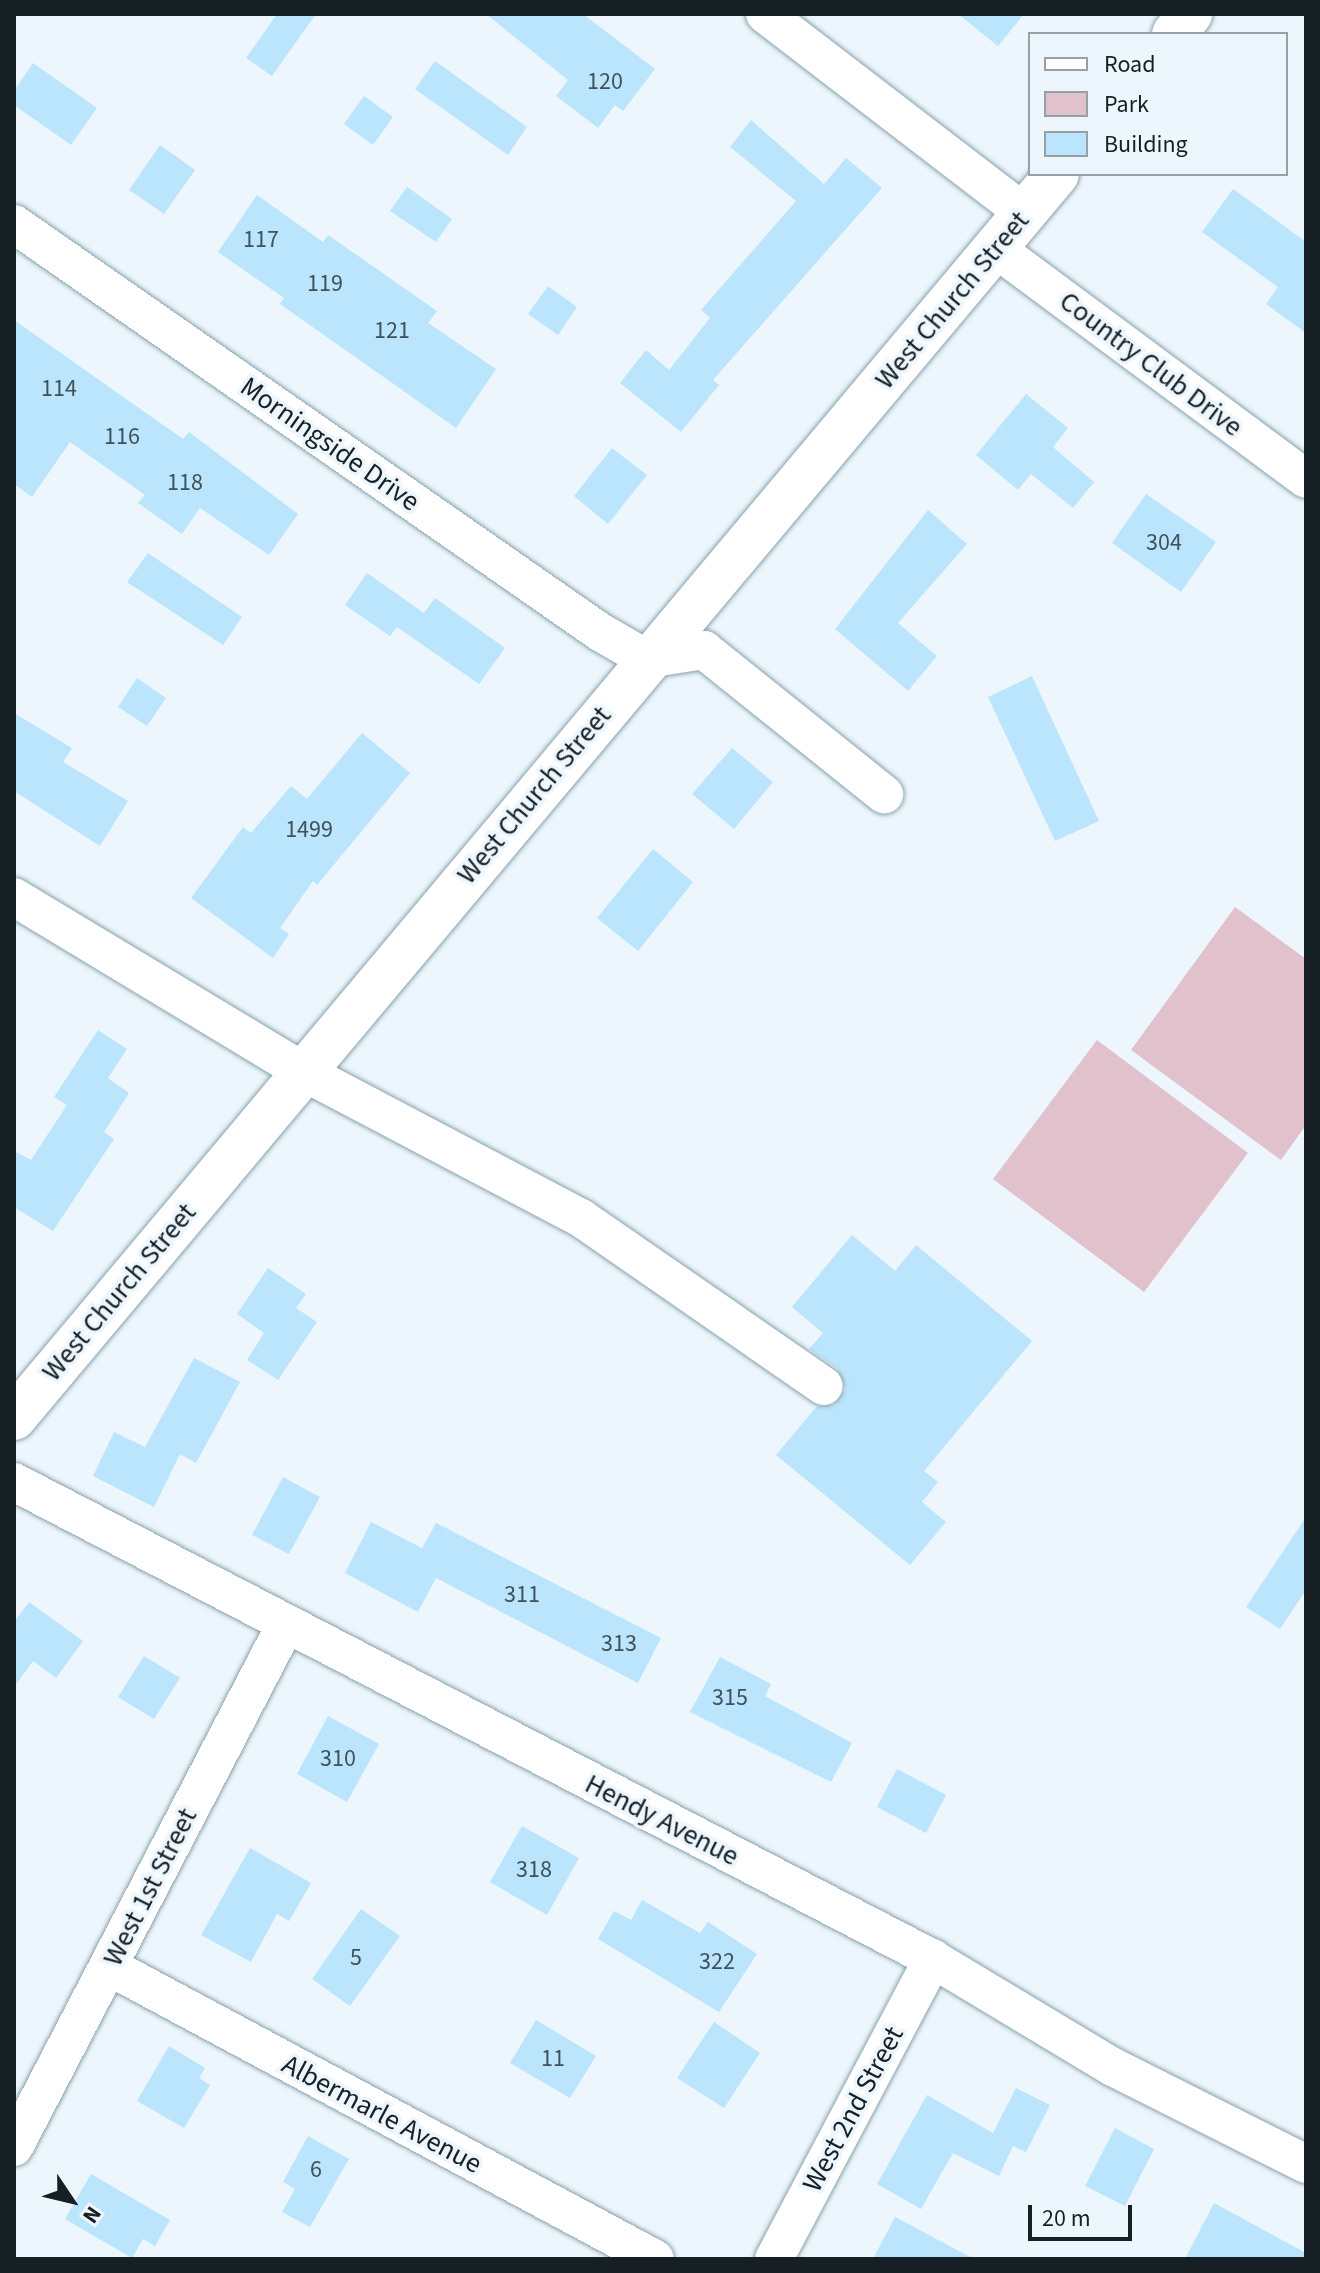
<!DOCTYPE html>
<style>
body{margin:0}
#map{position:relative;width:1320px;height:2273px;overflow:hidden;background:#ecf6fc;font-family:"Source Sans 3",sans-serif}
div>[style]{position:absolute}
.green>*{inset:0;background:#e0c1cc}
.building>*{inset:0;background:#bbe5fc}
.roads{filter:drop-shadow(0 0 2px #89a1ae) drop-shadow(0 0 2px #89a1ae)}
.minor>*{height:38px;margin:-19px;padding:0 19px;transform-origin:19px;border-radius:19px;background:#fff}
.major>*{height:44px;margin:-22px;padding:0 22px;transform-origin:22px;border-radius:22px;background:#fff}
span{translate:-50% -50%;white-space:nowrap;text-align:center;line-height:1.15;-webkit-text-stroke:7px #ecf6fc;paint-order:stroke}
.number-label{font-size:24px;color:#3f515a}
.number-label span{-webkit-text-stroke-width:0}
.street-label{font-size:28px;color:#162024}
.frame{position:absolute;inset:0;border:16px solid #162024;pointer-events:none}
.legend{position:absolute;left:1028px;top:32px;width:260px;height:144px;box-sizing:border-box;background:#ecf6fc;border:2px solid #96a0a6;margin:0;padding:10px 14px;list-style:none;font-size:24px;color:#162024}
.legend li{display:flex;align-items:center;gap:16px;height:40px}
.legend b{width:40px;border:2px solid #96a0a6}
.north{position:absolute;left:32px;top:2161px;width:80px;height:80px;-webkit-text-stroke:6px #ecf6fc;paint-order:stroke;rotate:125deg;font-size:22px;font-weight:700;line-height:32px;text-align:center;color:#162024}
.north::after{content:'';display:block;margin:auto;width:28px;height:36px;background:#162024;clip-path:polygon(50% 0,100% 100%,50% 72%,0 100%)}
.scale{position:absolute;left:1028px;top:2205px;width:104px;height:36px;box-sizing:border-box;border:4px solid #162024;border-top:0;padding-left:10px;font-size:24px;line-height:28px;white-space:nowrap;color:#162024;-webkit-text-stroke:6px #ecf6fc;paint-order:stroke}
</style>
<div id="map">
<div class="green">
<div style="clip-path:polygon(1235px 907px,1306px 959px,1306px 1125px,1281px 1160px,1131px 1050px)"></div>
<div style="clip-path:polygon(1097px 1040px,1248px 1153px,1144px 1292px,993px 1179px)"></div>
</div>
<div class="building">
<div style="clip-path:polygon(277px 14px,316px 14px,272px 76px,246px 58px)"></div>
<div style="clip-path:polygon(486px 14px,583px 14px,655px 69px,623px 111px,615px 105px,598px 128px,556px 96px,568px 80px)"></div>
<div style="clip-path:polygon(958px 14px,1024px 14px,998px 46px)"></div>
<div style="clip-path:polygon(435px 61px,527px 127px,508px 155px,415px 89px)"></div>
<div style="clip-path:polygon(33px 63px,97px 108px,71px 145px,14px 105px,14px 91px)"></div>
<div style="clip-path:polygon(364px 96px,393px 117px,373px 145px,344px 124px)"></div>
<div style="clip-path:polygon(751px 120px,824px 184px,846px 158px,882px 188px,713px 380px,719px 385px,681px 432px,620px 383px,646px 350px,669px 370px,710px 318px,701px 310px,796px 201px,730px 147px)"></div>
<div style="clip-path:polygon(160px 145px,195px 170px,164px 214px,129px 190px)"></div>
<div style="clip-path:polygon(407px 187px,452px 219px,436px 242px,390px 211px)"></div>
<div style="clip-path:polygon(1233px 189px,1306px 242px,1306px 333px,1266px 304px,1278px 287px,1202px 232px)"></div>
<div style="clip-path:polygon(257px 195px,323px 242px,328px 235px,437px 311px,428px 323px,496px 369px,456px 428px,280px 304px,284px 298px,218px 252px)"></div>
<div style="clip-path:polygon(548px 286px,577px 307px,558px 335px,528px 314px)"></div>
<div style="clip-path:polygon(14px 320px,183px 439px,189px 432px,298px 514px,269px 555px,200px 508px,182px 534px,138px 503px,145px 495px,70px 442px,32px 497px,14px 484px)"></div>
<div style="clip-path:polygon(1026px 394px,1068px 428px,1053px 447px,1094px 482px,1073px 508px,1031px 474px,1018px 490px,976px 455px)"></div>
<div style="clip-path:polygon(612px 448px,647px 475px,608px 524px,574px 496px)"></div>
<div style="clip-path:polygon(1146px 494px,1216px 542px,1181px 592px,1112px 543px)"></div>
<div style="clip-path:polygon(928px 510px,967px 544px,898px 623px,937px 656px,908px 691px,835px 629px)"></div>
<div style="clip-path:polygon(148px 553px,242px 617px,223px 645px,127px 582px)"></div>
<div style="clip-path:polygon(367px 573px,424px 613px,435px 598px,505px 648px,479px 684px,397px 627px,390px 636px,345px 605px)"></div>
<div style="clip-path:polygon(1032px 676px,1099px 821px,1055px 841px,988px 697px)"></div>
<div style="clip-path:polygon(137px 678px,166px 698px,147px 726px,118px 707px)"></div>
<div style="clip-path:polygon(14px 713px,72px 748px,63px 762px,128px 801px,100px 846px,14px 791px)"></div>
<div style="clip-path:polygon(362px 733px,410px 773px,317px 885px,313px 881px,280px 928px,289px 934px,273px 958px,191px 898px,243px 827px,251px 833px,291px 786px,307px 799px)"></div>
<div style="clip-path:polygon(732px 748px,773px 782px,734px 829px,692px 794px)"></div>
<div style="clip-path:polygon(653px 849px,693px 882px,638px 951px,597px 918px)"></div>
<div style="clip-path:polygon(98px 1030px,127px 1049px,108px 1078px,129px 1093px,104px 1132px,114px 1139px,53px 1231px,14px 1207px,14px 1151px,31px 1160px,67px 1105px,54px 1097px)"></div>
<div style="clip-path:polygon(852px 1235px,895px 1271px,916px 1245px,1032px 1341px,924px 1471px,938px 1482px,922px 1502px,946px 1522px,910px 1565px,776px 1455px,817px 1406px,834px 1405px,846px 1389px,837px 1368px,809px 1349px,823px 1333px,792px 1307px)"></div>
<div style="clip-path:polygon(268px 1268px,306px 1294px,296px 1308px,317px 1322px,278px 1380px,247px 1360px,264px 1333px,237px 1314px)"></div>
<div style="clip-path:polygon(194px 1358px,240px 1382px,196px 1463px,180px 1454px,154px 1507px,93px 1476px,114px 1432px,145px 1447px)"></div>
<div style="clip-path:polygon(283px 1477px,320px 1497px,289px 1554px,252px 1535px)"></div>
<div style="clip-path:polygon(1306px 1517px,1306px 1590px,1280px 1629px,1246px 1607px)"></div>
<div style="clip-path:polygon(371px 1522px,422px 1548px,436px 1523px,661px 1638px,638px 1683px,436px 1578px,418px 1612px,345px 1573px)"></div>
<div style="clip-path:polygon(29px 1602px,83px 1641px,56px 1678px,33px 1661px,14px 1687px,14px 1622px)"></div>
<div style="clip-path:polygon(144px 1656px,180px 1678px,154px 1719px,118px 1697px)"></div>
<div style="clip-path:polygon(720px 1657px,771px 1684px,765px 1696px,852px 1743px,831px 1782px,690px 1712px)"></div>
<div style="clip-path:polygon(328px 1716px,379px 1744px,347px 1802px,297px 1774px)"></div>
<div style="clip-path:polygon(897px 1769px,946px 1795px,926px 1833px,877px 1807px)"></div>
<div style="clip-path:polygon(522px 1826px,579px 1858px,547px 1915px,490px 1882px)"></div>
<div style="clip-path:polygon(250px 1848px,311px 1883px,289px 1921px,277px 1914px,251px 1962px,201px 1935px)"></div>
<div style="clip-path:polygon(642px 1900px,700px 1933px,708px 1922px,757px 1954px,719px 2012px,598px 1939px,614px 1911px,631px 1920px)"></div>
<div style="clip-path:polygon(361px 1909px,400px 1936px,350px 2006px,312px 1979px)"></div>
<div style="clip-path:polygon(536px 2020px,596px 2056px,570px 2098px,510px 2063px)"></div>
<div style="clip-path:polygon(714px 2022px,760px 2053px,724px 2108px,677px 2078px)"></div>
<div style="clip-path:polygon(169px 2046px,205px 2068px,199px 2078px,210px 2085px,184px 2128px,137px 2101px)"></div>
<div style="clip-path:polygon(1016px 2088px,1050px 2105px,1026px 2152px,1013px 2146px,999px 2176px,953px 2153px,921px 2209px,877px 2184px,927px 2095px,993px 2133px)"></div>
<div style="clip-path:polygon(1115px 2128px,1154px 2149px,1125px 2206px,1085px 2186px)"></div>
<div style="clip-path:polygon(308px 2136px,349px 2159px,310px 2227px,282px 2212px,295px 2189px,283px 2182px)"></div>
<div style="clip-path:polygon(91px 2174px,170px 2220px,155px 2246px,143px 2239px,132px 2258px,65px 2219px)"></div>
<div style="clip-path:polygon(1214px 2203px,1306px 2253px,1306px 2259px,1185px 2259px)"></div>
<div style="clip-path:polygon(895px 2217px,974px 2259px,873px 2259px)"></div>
</div>
<div class="roads">
<div class="minor">
<div style="left:765px;top:14px;width:327px;rotate:37.5deg"></div>
<div style="left:14px;top:224px;width:714px;rotate:34.85deg"></div>
<div style="left:600px;top:632px;width:54px;rotate:29.9deg"></div>
<div style="left:647px;top:659px;width:58px;rotate:-9deg"></div>
<div style="left:704px;top:650px;width:231px;rotate:38.7deg"></div>
<div style="left:995px;top:248px;width:387px;rotate:36.6deg"></div>
<div style="left:14px;top:897px;width:336px;rotate:31.1deg"></div>
<div style="left:302px;top:1071px;width:315px;rotate:27.8deg"></div>
<div style="left:581px;top:1218px;width:295px;rotate:34.7deg"></div>
<div style="left:14px;top:1482px;width:1035px;rotate:27.43deg"></div>
<div style="left:933px;top:1959px;width:210px;rotate:31deg"></div>
<div style="left:1113px;top:2067px;width:216px;rotate:26.7deg"></div>
<div style="left:110px;top:1967px;width:618px;rotate:28.18deg"></div>
<div style="left:14px;top:2147px;width:587px;rotate:-62.52deg"></div>
<div style="left:774px;top:2259px;width:340px;rotate:-62.1deg"></div>
</div>
<div class="major">
<div style="left:1174px;top:34px;width:26px;rotate:-51deg"></div>
<div style="left:14px;top:1418px;width:1623px;rotate:-50.02deg"></div>
</div>
</div>
<div class="number-label">
<span style="left:605px;top:82px">120</span>
<span style="left:261px;top:240px">117</span>
<span style="left:325px;top:284px">119</span>
<span style="left:392px;top:331px">121</span>
<span style="left:59px;top:389px">114</span>
<span style="left:122px;top:437px">116</span>
<span style="left:185px;top:483px">118</span>
<span style="left:1164px;top:543px">304</span>
<span style="left:309px;top:830px">1499</span>
<span style="left:522px;top:1595px">311</span>
<span style="left:619px;top:1644px">313</span>
<span style="left:730px;top:1698px">315</span>
<span style="left:338px;top:1759px">310</span>
<span style="left:534px;top:1870px">318</span>
<span style="left:356px;top:1958px">5</span>
<span style="left:717px;top:1962px">322</span>
<span style="left:553px;top:2059px">11</span>
<span style="left:316px;top:2170px">6</span>
</div>
<div class="street-label">
<span style="left:952px;top:300px;rotate:-50deg">West Church Street</span>
<span style="left:1151px;top:364px;rotate:37deg">Country Club Drive</span>
<span style="left:330px;top:444px;rotate:35deg">Morningside Drive</span>
<span style="left:534px;top:795px;rotate:-50deg">West Church Street</span>
<span style="left:119px;top:1292px;rotate:-50deg">West Church Street</span>
<span style="left:662px;top:1820px;rotate:27deg">Hendy Avenue</span>
<span style="left:150px;top:1887px;rotate:-63deg">West 1st Street</span>
<span style="left:853px;top:2109px;rotate:-62deg">West 2nd Street</span>
<span style="left:382px;top:2114px;rotate:28deg">Albermarle Avenue</span>
</div>
<div class="frame"></div>
<ul class="legend">
<li><b style="height:10px;background:#fff"></b>Road</li>
<li><b style="height:22px;background:#e0c1cc"></b>Park</li>
<li><b style="height:22px;background:#bbe5fc"></b>Building</li>
</ul>
<div class="north">N</div>
<div class="scale">20 m</div>
</div>
